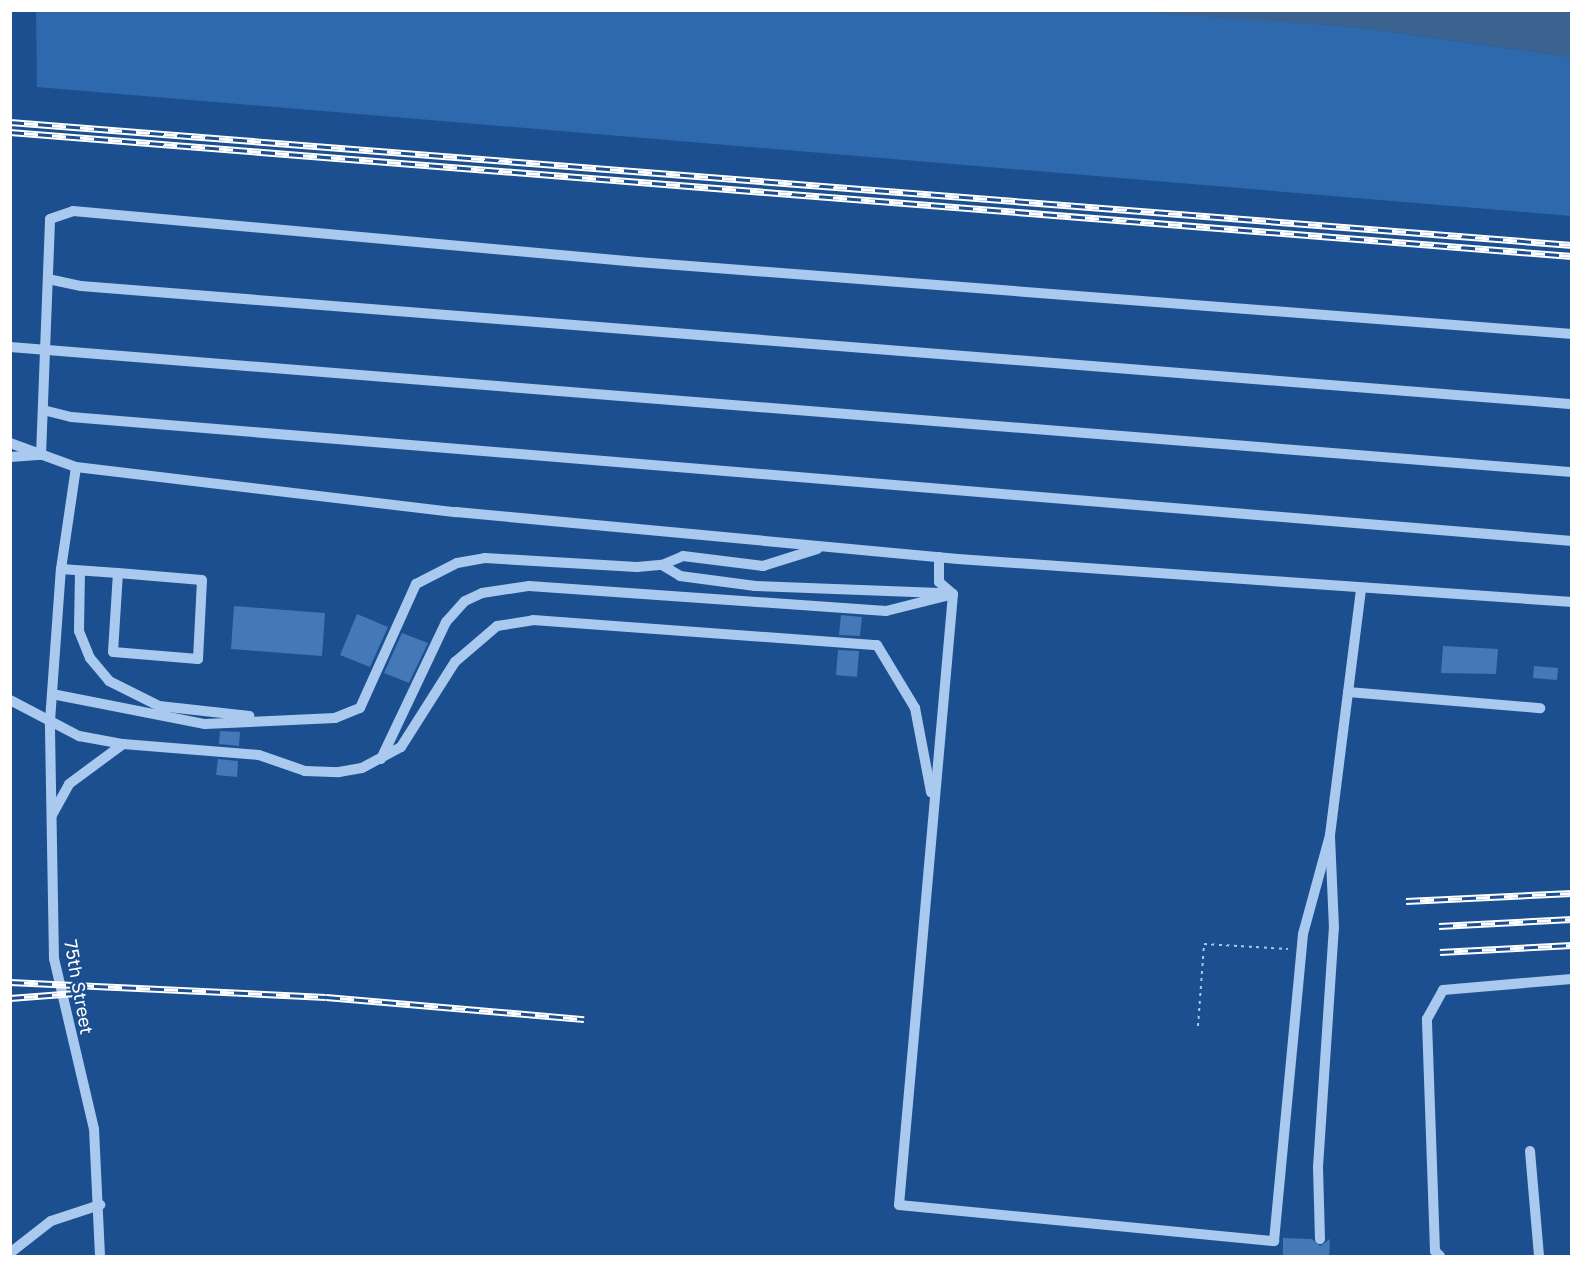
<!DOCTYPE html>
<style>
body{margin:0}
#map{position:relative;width:1582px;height:1267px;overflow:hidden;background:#1b4f8f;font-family:"Golos Text",sans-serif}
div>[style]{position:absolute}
.green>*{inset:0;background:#2e69ad}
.water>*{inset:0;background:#3c6290}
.building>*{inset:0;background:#4478b7}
.path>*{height:2px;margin-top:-1px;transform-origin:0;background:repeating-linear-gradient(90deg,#a9c9ee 0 3px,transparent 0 7.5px)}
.minor>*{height:10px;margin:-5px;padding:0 5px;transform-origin:5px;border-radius:5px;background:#a9c9ee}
.rail>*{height:7px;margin-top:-3.5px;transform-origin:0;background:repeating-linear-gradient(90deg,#1b4f8f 0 14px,#fff 0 28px);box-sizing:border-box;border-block:2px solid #fff}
span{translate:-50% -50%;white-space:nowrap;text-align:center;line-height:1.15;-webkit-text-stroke:4.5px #1b4f8f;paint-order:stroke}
.street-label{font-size:18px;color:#fff}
.frame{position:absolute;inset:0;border:12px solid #fff;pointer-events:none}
</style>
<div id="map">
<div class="green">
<div style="clip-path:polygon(1123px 10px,1357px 27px,1571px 57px,1571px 216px,37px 87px,36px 11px)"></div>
</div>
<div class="water">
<div style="clip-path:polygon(1123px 11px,1571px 11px,1571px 57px,1357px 27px)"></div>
</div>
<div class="building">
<div style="clip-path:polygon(234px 606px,325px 613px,322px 656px,231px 649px)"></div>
<div style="clip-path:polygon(357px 614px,388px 627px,370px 667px,340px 655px)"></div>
<div style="clip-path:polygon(841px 615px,862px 617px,860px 636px,839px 635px)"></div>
<div style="clip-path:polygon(402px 633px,428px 643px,409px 683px,384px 673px)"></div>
<div style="clip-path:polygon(1443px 646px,1498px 649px,1496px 674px,1441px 673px)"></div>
<div style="clip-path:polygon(838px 650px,859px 651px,857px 677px,836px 675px)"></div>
<div style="clip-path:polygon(1534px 666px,1558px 668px,1557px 680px,1533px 678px)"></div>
<div style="clip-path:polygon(220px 731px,240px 732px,239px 746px,219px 744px)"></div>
<div style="clip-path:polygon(218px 759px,238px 761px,237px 777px,216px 775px)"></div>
<div style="clip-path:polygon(1283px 1238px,1312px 1239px,1320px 1246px,1330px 1239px,1329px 1257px,1283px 1257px)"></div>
</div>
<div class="path">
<div style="left:1198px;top:1026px;width:82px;rotate:-85.8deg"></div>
<div style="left:1204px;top:944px;width:84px;rotate:3.4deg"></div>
</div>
<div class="minor">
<div style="left:48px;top:279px;width:34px;rotate:12deg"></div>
<div style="left:81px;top:286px;width:1496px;rotate:4.53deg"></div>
<div style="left:10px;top:347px;width:1567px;rotate:4.58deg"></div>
<div style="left:43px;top:410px;width:29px;rotate:14deg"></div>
<div style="left:71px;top:417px;width:1506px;rotate:4.72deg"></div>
<div style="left:10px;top:443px;width:70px;rotate:20deg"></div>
<div style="left:76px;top:467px;width:383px;rotate:6.8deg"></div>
<div style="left:456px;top:512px;width:504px;rotate:5.35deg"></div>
<div style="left:958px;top:559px;width:616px;rotate:4.01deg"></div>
<div style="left:10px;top:457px;width:31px;rotate:-4deg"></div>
<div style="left:41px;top:455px;width:236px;rotate:-87.8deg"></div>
<div style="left:50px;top:219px;width:24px;rotate:-19deg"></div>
<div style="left:73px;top:211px;width:567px;rotate:5.16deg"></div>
<div style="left:638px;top:262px;width:937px;rotate:4.41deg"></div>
<div style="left:939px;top:557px;width:25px;rotate:90deg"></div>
<div style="left:939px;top:582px;width:18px;rotate:41deg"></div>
<div style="left:953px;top:594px;width:613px;rotate:95.05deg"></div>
<div style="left:899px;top:1205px;width:377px;rotate:5.5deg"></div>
<div style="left:1274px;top:1241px;width:308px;rotate:-84.6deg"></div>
<div style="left:1303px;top:934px;width:103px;rotate:-74.7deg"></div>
<div style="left:662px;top:565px;width:21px;rotate:31deg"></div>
<div style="left:680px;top:576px;width:76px;rotate:7.6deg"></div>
<div style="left:755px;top:586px;width:185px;rotate:2.2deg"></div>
<div style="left:61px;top:569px;width:103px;rotate:-81.6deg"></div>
<div style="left:80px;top:571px;width:60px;rotate:91deg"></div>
<div style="left:79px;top:631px;width:29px;rotate:68deg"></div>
<div style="left:90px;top:658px;width:30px;rotate:50deg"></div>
<div style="left:109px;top:681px;width:56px;rotate:26.6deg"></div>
<div style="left:159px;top:706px;width:91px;rotate:6.3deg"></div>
<div style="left:1348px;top:692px;width:193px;rotate:4.8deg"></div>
<div style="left:52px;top:694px;width:156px;rotate:11.1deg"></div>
<div style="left:205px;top:724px;width:130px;rotate:-2.6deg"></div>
<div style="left:335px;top:718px;width:27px;rotate:-22deg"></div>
<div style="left:360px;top:708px;width:136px;rotate:-65.7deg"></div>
<div style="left:416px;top:584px;width:46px;rotate:-27.1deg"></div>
<div style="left:457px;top:563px;width:28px;rotate:-10deg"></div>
<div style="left:485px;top:558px;width:152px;rotate:3.4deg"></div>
<div style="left:637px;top:567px;width:25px;rotate:-5deg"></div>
<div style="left:662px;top:565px;width:23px;rotate:-23deg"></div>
<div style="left:683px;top:556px;width:81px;rotate:7.1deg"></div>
<div style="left:763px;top:566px;width:57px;rotate:-17.5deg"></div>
<div style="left:10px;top:700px;width:78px;rotate:27.6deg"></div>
<div style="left:79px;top:736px;width:45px;rotate:10.3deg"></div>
<div style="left:123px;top:744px;width:136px;rotate:4.6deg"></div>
<div style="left:259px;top:755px;width:49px;rotate:19.2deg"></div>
<div style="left:305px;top:771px;width:34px;rotate:2deg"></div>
<div style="left:339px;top:772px;width:23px;rotate:-10deg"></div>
<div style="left:362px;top:768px;width:44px;rotate:-28.3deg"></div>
<div style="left:401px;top:747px;width:101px;rotate:-57.6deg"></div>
<div style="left:455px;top:662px;width:55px;rotate:-40.6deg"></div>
<div style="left:497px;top:626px;width:36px;rotate:-9deg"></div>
<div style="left:533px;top:620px;width:345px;rotate:4.2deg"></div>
<div style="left:877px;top:645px;width:74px;rotate:58.9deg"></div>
<div style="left:915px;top:708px;width:86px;rotate:79.2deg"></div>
<div style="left:381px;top:759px;width:152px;rotate:-64.6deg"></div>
<div style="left:446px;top:622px;width:28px;rotate:-48deg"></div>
<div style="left:465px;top:601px;width:19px;rotate:-25deg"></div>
<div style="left:482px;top:593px;width:48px;rotate:-8.5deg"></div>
<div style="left:529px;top:586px;width:358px;rotate:4deg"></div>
<div style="left:886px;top:611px;width:69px;rotate:-14.2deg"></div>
<div style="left:52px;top:815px;width:35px;rotate:-61deg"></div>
<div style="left:69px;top:784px;width:67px;rotate:-36.5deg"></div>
<div style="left:1530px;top:1151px;width:105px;rotate:85.1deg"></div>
<div style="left:1320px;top:1239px;width:72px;rotate:-91.6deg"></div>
<div style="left:1318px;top:1167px;width:240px;rotate:-86.2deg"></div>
<div style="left:1334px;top:928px;width:93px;rotate:-92.5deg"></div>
<div style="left:1330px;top:835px;width:248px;rotate:-82.8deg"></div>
<div style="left:10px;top:1253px;width:52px;rotate:-38deg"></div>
<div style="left:51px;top:1221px;width:52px;rotate:-18.1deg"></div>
<div style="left:100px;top:1256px;width:127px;rotate:-92.7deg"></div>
<div style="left:94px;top:1129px;width:175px;rotate:-103.2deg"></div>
<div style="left:54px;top:959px;width:238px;rotate:-91deg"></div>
<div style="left:50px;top:721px;width:152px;rotate:-85.9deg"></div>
<div style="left:61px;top:569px;width:57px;rotate:4deg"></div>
<div style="left:118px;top:573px;width:84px;rotate:4.8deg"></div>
<div style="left:202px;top:580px;width:79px;rotate:92.9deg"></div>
<div style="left:198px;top:659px;width:85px;rotate:-175.3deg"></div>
<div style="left:113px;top:652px;width:79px;rotate:-86.4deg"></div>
<div style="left:1440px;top:1256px;width:7px;rotate:-135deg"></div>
<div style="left:1435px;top:1251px;width:232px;rotate:-92deg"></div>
<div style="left:1427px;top:1019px;width:33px;rotate:-61deg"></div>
<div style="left:1443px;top:990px;width:129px;rotate:-4.9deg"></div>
</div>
<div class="rail">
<div style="left:10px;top:122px;width:1567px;rotate:4.5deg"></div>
<div style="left:10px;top:132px;width:1567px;rotate:4.54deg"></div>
<div style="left:1406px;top:901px;width:166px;rotate:-2.8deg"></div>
<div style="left:1439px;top:926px;width:133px;rotate:-3deg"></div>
<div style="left:1440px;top:952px;width:132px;rotate:-3deg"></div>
<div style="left:10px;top:982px;width:316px;rotate:2.7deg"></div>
<div style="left:326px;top:997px;width:259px;rotate:4.9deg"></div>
<div style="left:10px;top:998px;width:66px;rotate:-4.3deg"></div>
</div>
<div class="street-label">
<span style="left:79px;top:987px;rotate:80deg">75th Street</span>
</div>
<div class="frame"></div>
</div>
